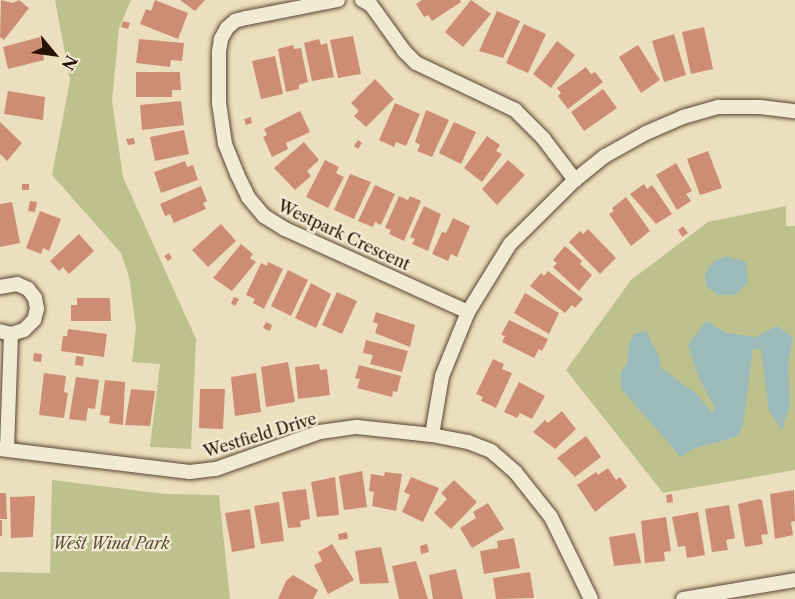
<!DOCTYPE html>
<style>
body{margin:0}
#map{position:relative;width:795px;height:599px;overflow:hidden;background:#ecdfbd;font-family:"Libre Caslon Text",serif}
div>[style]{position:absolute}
.green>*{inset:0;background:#bcc18e}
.water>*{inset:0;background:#9cbaba}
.building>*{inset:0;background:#cd8d75}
.roads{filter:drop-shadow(0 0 2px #584431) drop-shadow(0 0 2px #584431)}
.street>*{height:14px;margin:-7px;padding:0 7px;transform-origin:7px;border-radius:7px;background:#f3ead4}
span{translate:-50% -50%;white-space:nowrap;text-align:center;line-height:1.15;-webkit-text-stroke:4.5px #f3ead4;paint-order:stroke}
.street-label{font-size:16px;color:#271102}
.park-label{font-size:16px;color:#5b4f33;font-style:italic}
.north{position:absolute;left:24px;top:24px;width:60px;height:60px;-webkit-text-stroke:4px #f3ead4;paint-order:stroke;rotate:119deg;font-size:16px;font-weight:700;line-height:24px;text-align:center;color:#271102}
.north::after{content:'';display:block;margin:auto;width:21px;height:27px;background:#271102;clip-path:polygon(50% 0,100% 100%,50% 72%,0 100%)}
</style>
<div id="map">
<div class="green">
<div style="clip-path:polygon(55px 0,131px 0,119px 28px,112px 101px,123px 177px,196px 339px,191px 449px,150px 447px,160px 364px,132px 362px,136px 328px,129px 277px,121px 253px,52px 175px,70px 80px)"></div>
<div style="clip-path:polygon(786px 206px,786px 226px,795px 226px,795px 470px,663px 493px,566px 370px,631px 280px,708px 222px)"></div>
<div style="clip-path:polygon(52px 480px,165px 494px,219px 495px,230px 599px,0 599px,0 572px,50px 573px)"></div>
</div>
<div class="water">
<div style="clip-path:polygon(726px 256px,746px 262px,748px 282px,735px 295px,718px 295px,706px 286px,705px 273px,714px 262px)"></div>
<div style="clip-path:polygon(706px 321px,727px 333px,755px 337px,777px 326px,793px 337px,788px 367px,790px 404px,782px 430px,769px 411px,761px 350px,753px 348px,743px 425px,738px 436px,693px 449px,681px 457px,622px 390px,620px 373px,628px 362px,629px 343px,634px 334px,646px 331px,659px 356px,661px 368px,698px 395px,712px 413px,715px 408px,699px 378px,688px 345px)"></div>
</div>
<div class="building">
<div style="clip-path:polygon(1px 0,13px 3px,19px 0,29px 8px,4px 40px,0 37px)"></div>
<div style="clip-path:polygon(155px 0,188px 13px,178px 39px,140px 24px,146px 9px,151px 11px)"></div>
<div style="clip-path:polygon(180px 0,205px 0,195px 11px)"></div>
<div style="clip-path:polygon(422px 0,460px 0,461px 2px,432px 21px,428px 15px,424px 17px,416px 4px)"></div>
<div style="clip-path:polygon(471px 0,491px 14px,463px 47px,445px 32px)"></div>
<div style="clip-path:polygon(497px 11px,520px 21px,503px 58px,479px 51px)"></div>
<div style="clip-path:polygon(123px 21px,130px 23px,128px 29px,121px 27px)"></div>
<div style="clip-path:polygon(524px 24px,546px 34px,528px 73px,506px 63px)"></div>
<div style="clip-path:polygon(704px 27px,713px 69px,691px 74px,682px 32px)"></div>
<div style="clip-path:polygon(674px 34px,686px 75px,664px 82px,652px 41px)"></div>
<div style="clip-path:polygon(353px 36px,361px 74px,338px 78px,330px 40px)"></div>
<div style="clip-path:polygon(40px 37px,44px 60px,8px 69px,3px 47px)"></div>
<div style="clip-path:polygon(139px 39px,184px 43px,182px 61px,171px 60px,170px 67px,136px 63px)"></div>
<div style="clip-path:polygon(319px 39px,321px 45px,327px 43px,334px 77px,312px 81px,304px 43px)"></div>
<div style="clip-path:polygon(557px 41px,575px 55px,551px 88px,533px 74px)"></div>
<div style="clip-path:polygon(293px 45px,294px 49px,301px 48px,308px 82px,299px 85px,299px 89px,286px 92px,278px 49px)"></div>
<div style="clip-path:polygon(638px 45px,660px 80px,641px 93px,619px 57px)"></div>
<div style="clip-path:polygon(275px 56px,283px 94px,261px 99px,252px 61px)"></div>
<div style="clip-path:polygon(586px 67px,591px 74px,595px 72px,603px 82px,568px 109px,558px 96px,561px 93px,557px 88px)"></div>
<div style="clip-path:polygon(136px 72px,180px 72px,181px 90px,172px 90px,172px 97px,136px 97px)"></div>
<div style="clip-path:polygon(375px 79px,394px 99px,366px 127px,354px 116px,359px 111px,351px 103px)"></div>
<div style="clip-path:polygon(603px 89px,617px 108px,584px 131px,571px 112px)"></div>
<div style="clip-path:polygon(8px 91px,45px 97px,43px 120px,4px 114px)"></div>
<div style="clip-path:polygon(181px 101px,184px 125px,142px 130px,140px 105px)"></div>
<div style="clip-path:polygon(395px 103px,420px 114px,406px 146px,396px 142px,394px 147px,379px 140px)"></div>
<div style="clip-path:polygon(426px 110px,449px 120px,432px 157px,417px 151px,420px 145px,415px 142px)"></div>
<div style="clip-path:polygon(300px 111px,310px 132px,286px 143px,288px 149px,272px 157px,263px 137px,267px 135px,264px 129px)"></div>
<div style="clip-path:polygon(251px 117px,252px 123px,246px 125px,244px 119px)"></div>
<div style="clip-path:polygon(0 122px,22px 143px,7px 161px,0 154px)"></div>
<div style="clip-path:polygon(454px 122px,476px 132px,461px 164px,439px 153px)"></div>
<div style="clip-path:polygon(184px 130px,189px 154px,155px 161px,150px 137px)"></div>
<div style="clip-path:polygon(487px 136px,500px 145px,496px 151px,502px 154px,482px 182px,464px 168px)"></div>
<div style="clip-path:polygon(134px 138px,135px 144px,128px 145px,126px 139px)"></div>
<div style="clip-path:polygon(358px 140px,362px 143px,358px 149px,354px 146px)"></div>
<div style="clip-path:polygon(304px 142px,319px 160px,307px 171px,311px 176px,295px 190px,274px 168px)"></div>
<div style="clip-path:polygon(708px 151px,722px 188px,700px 195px,687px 159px)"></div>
<div style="clip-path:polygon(325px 160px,339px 167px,336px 173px,344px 177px,328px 208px,306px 197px)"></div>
<div style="clip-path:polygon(508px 160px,525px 175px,497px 205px,482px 189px)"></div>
<div style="clip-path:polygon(185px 161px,187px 167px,193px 165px,198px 180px,161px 193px,154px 172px)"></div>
<div style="clip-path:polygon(676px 163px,692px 191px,686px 194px,691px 201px,677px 210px,656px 175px)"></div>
<div style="clip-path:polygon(350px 174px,371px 182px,354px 219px,334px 210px)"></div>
<div style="clip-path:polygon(22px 184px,29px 184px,29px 190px,22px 190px)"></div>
<div style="clip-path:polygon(644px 184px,647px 189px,652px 185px,672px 214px,656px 224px,630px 194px)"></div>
<div style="clip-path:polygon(375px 185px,395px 194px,381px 225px,375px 222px,373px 227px,358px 221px)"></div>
<div style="clip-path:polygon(201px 186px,207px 201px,203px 203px,206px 209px,174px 223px,170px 214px,165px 216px,160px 204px)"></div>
<div style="clip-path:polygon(399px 196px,408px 200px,410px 196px,421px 201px,404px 241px,389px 234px,391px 230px,385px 228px)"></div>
<div style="clip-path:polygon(626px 197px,650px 231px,631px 246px,609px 214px,614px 211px,612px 208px)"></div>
<div style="clip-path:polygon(30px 201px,37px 202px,35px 212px,28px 211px)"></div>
<div style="clip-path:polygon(12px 202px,20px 243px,0 247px,0 204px)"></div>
<div style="clip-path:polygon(424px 206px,441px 214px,428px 251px,412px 244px,415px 239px,410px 237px)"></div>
<div style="clip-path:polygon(40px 211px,61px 219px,49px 251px,43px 248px,41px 254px,26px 248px)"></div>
<div style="clip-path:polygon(453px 218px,470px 226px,457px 257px,451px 254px,448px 261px,432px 254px,442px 232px,446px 233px)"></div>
<div style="clip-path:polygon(221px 224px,236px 241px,208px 267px,192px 250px)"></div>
<div style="clip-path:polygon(683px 226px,688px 233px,682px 237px,678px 230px)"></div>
<div style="clip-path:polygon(588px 229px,616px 258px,600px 274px,569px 242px,580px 231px,583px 234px)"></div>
<div style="clip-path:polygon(79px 234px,94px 251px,69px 274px,63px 267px,59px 271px,50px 261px)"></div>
<div style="clip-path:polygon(241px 244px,253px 254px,250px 258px,256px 262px,232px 291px,213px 278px)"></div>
<div style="clip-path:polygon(565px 246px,582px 261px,580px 264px,592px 275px,579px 291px,553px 267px,557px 263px,553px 260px)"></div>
<div style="clip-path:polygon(169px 253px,172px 258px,168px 261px,164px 256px)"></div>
<div style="clip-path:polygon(268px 262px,283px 269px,264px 309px,253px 303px,255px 299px,246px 295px,261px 263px,267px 266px)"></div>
<div style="clip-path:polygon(288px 270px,308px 280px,291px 316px,271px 306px)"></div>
<div style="clip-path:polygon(548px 271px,583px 299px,575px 308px,572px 305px,565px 313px,530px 286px,541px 273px,544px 276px)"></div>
<div style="clip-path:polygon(311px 283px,331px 294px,316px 328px,295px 318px)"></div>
<div style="clip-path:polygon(337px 292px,357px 301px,342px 334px,322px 325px)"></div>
<div style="clip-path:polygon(525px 293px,559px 313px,549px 334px,514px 313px)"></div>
<div style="clip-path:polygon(234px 297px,239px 299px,235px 306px,231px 303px)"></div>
<div style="clip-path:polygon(77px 298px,110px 298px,111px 321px,71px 321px,71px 305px,77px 305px)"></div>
<div style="clip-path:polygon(376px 312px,415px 325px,410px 347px,375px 333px,378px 324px,373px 322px)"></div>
<div style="clip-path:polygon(509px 320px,548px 339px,542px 351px,539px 349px,534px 358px,502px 342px,505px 336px,501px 335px)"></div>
<div style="clip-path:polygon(266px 322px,272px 325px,270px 331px,263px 328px)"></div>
<div style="clip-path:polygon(68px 329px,107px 334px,104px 357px,61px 351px,63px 336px,67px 336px)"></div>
<div style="clip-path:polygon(366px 340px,408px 351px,402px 372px,370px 364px,373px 355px,363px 353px)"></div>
<div style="clip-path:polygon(34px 353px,42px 354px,41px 362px,33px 361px)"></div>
<div style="clip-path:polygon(76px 356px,84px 357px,83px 366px,75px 365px)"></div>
<div style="clip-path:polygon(493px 359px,504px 364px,502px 369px,512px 373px,496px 408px,481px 401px,483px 397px,476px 394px)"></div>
<div style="clip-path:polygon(288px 362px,295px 402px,266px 407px,261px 367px)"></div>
<div style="clip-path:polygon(319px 364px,320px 370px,327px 369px,330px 395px,298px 399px,295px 367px)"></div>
<div style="clip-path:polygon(359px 365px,401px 376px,397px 392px,393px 391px,392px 397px,357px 388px,360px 379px,355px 378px)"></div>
<div style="clip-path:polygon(44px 373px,66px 376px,64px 392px,68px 393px,64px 418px,39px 415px)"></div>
<div style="clip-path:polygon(256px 373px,261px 412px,235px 416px,231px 377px)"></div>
<div style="clip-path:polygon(76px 377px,99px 380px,95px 409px,88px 408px,86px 421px,69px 419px)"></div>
<div style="clip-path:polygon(105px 380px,125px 382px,123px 425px,109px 423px,110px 416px,100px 415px)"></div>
<div style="clip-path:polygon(519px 382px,545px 396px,532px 419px,520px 413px,517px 418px,504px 412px)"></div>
<div style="clip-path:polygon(131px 389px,155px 391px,150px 426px,125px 425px)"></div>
<div style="clip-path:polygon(200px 389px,225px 389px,223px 429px,199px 428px)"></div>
<div style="clip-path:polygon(562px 411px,576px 429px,555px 449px,533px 432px,545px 420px,548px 423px)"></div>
<div style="clip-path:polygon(586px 436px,601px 457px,575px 477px,557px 458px)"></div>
<div style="clip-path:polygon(608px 468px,616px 480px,620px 477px,627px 487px,595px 512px,577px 485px,596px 472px,598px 475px)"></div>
<div style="clip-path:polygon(362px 471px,367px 507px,344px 510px,339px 476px)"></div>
<div style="clip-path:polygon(385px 472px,402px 474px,396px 511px,372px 506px,374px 492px,369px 491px,371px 474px,384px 476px)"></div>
<div style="clip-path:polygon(335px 477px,339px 515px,317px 517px,311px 482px)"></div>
<div style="clip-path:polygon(411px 477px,439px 488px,423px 522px,402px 512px,410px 495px,404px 492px)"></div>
<div style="clip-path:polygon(454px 480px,477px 502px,451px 529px,434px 513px,447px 499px,441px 493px)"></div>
<div style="clip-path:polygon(306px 489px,310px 519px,300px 521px,301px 527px,288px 528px,282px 492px)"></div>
<div style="clip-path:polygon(794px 490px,795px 521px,791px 522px,793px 535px,775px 539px,770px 494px)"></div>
<div style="clip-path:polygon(0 493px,6px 493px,7px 519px,0 519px)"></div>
<div style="clip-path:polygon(672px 494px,673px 502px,667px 503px,666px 495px)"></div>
<div style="clip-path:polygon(35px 496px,33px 537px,11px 538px,10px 497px)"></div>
<div style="clip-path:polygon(759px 499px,762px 500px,768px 534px,761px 535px,763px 544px,745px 547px,738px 504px)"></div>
<div style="clip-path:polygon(279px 502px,284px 541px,261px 544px,254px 506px)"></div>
<div style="clip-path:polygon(488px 503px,504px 529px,472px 548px,460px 528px,476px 518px,473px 512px)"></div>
<div style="clip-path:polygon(729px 505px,735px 538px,726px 540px,728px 550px,712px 552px,705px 509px)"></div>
<div style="clip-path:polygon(250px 509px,255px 548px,232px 552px,225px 513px)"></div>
<div style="clip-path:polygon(698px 512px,705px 555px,687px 558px,685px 546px,678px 547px,672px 517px)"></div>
<div style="clip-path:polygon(666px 517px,671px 551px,664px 552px,665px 561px,645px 563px,641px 521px)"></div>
<div style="clip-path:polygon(0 520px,2px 520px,2px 536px,0 536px)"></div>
<div style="clip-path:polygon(347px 532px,348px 539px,339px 540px,338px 534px)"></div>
<div style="clip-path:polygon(635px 533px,641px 563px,614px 566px,609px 537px)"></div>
<div style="clip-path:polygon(514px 538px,520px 568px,484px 574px,480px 551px,498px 548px,497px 541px)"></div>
<div style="clip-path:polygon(332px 544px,354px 580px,328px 594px,314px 565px,322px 561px,318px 552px)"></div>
<div style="clip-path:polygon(427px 544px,429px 552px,421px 554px,420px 546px)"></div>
<div style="clip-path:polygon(381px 547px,389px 583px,360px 584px,355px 551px)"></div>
<div style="clip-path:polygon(416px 561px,428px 599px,399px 599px,392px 566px)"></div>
<div style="clip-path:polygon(456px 569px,463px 599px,433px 599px,429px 575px)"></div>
<div style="clip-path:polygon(530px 572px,534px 598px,496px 599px,493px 578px)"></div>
<div style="clip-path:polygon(293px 575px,318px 590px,313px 599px,278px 599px,286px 581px)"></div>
</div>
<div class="roads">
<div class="street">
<div style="left:338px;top:0;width:94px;rotate:168.9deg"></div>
<div style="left:246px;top:18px;width:11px;rotate:165deg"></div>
<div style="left:235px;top:21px;width:11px;rotate:139deg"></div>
<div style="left:227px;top:28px;width:13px;rotate:119deg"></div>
<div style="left:221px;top:39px;width:13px;rotate:99deg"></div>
<div style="left:219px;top:52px;width:51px;rotate:90deg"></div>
<div style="left:219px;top:103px;width:41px;rotate:81.7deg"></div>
<div style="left:225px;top:144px;width:32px;rotate:68deg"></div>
<div style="left:237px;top:174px;width:25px;rotate:64deg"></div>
<div style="left:248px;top:197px;width:25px;rotate:50deg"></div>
<div style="left:264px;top:216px;width:25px;rotate:32deg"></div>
<div style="left:285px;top:229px;width:201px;rotate:24.4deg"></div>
<div style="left:362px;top:0;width:10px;rotate:29deg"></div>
<div style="left:371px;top:5px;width:57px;rotate:54.3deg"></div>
<div style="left:404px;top:51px;width:17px;rotate:45deg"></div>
<div style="left:416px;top:63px;width:110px;rotate:25.4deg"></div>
<div style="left:515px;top:110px;width:40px;rotate:45deg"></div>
<div style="left:543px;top:138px;width:53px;rotate:52.7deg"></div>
<div style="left:0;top:287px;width:17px;rotate:-10deg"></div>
<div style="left:17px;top:284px;width:12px;rotate:24deg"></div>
<div style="left:28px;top:289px;width:11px;rotate:52deg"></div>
<div style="left:35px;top:298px;width:11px;rotate:80deg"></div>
<div style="left:37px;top:309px;width:11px;rotate:105deg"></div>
<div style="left:34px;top:320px;width:14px;rotate:135deg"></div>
<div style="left:24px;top:330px;width:14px;rotate:163deg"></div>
<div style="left:11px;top:334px;width:11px;rotate:-165deg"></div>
<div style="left:432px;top:435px;width:60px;rotate:-80.4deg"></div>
<div style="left:442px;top:376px;width:69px;rotate:-67.9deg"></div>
<div style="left:468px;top:312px;width:80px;rotate:-58.3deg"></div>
<div style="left:510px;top:244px;width:91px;rotate:-44.6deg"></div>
<div style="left:575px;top:180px;width:38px;rotate:-39deg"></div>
<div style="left:605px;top:156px;width:47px;rotate:-29.3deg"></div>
<div style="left:646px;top:133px;width:40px;rotate:-23.4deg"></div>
<div style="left:683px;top:117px;width:37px;rotate:-16deg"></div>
<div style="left:719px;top:107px;width:41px"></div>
<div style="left:760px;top:107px;width:35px;rotate:7deg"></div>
<div style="left:0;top:449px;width:191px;rotate:6.9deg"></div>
<div style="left:190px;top:472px;width:26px;rotate:-7deg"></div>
<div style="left:216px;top:469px;width:110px;rotate:-19.6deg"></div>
<div style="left:320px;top:432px;width:37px;rotate:-8deg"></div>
<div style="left:357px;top:427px;width:75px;rotate:6.1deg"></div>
<div style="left:432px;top:435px;width:37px;rotate:11deg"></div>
<div style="left:468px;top:442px;width:25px;rotate:21deg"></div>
<div style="left:491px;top:451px;width:33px;rotate:41deg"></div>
<div style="left:516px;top:473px;width:56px;rotate:51.5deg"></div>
<div style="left:551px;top:517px;width:91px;rotate:64deg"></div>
<div style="left:7px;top:449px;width:115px;rotate:-88deg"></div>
<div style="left:683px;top:599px;width:114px;rotate:-9.6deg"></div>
</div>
</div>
<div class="street-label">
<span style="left:344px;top:235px;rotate:25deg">Westpark Crescent</span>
<span style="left:260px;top:435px;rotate:-17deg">Westfield Drive</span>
</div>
<div class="park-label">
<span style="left:111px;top:543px">West Wind Park</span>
</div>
<div class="north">N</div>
</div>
